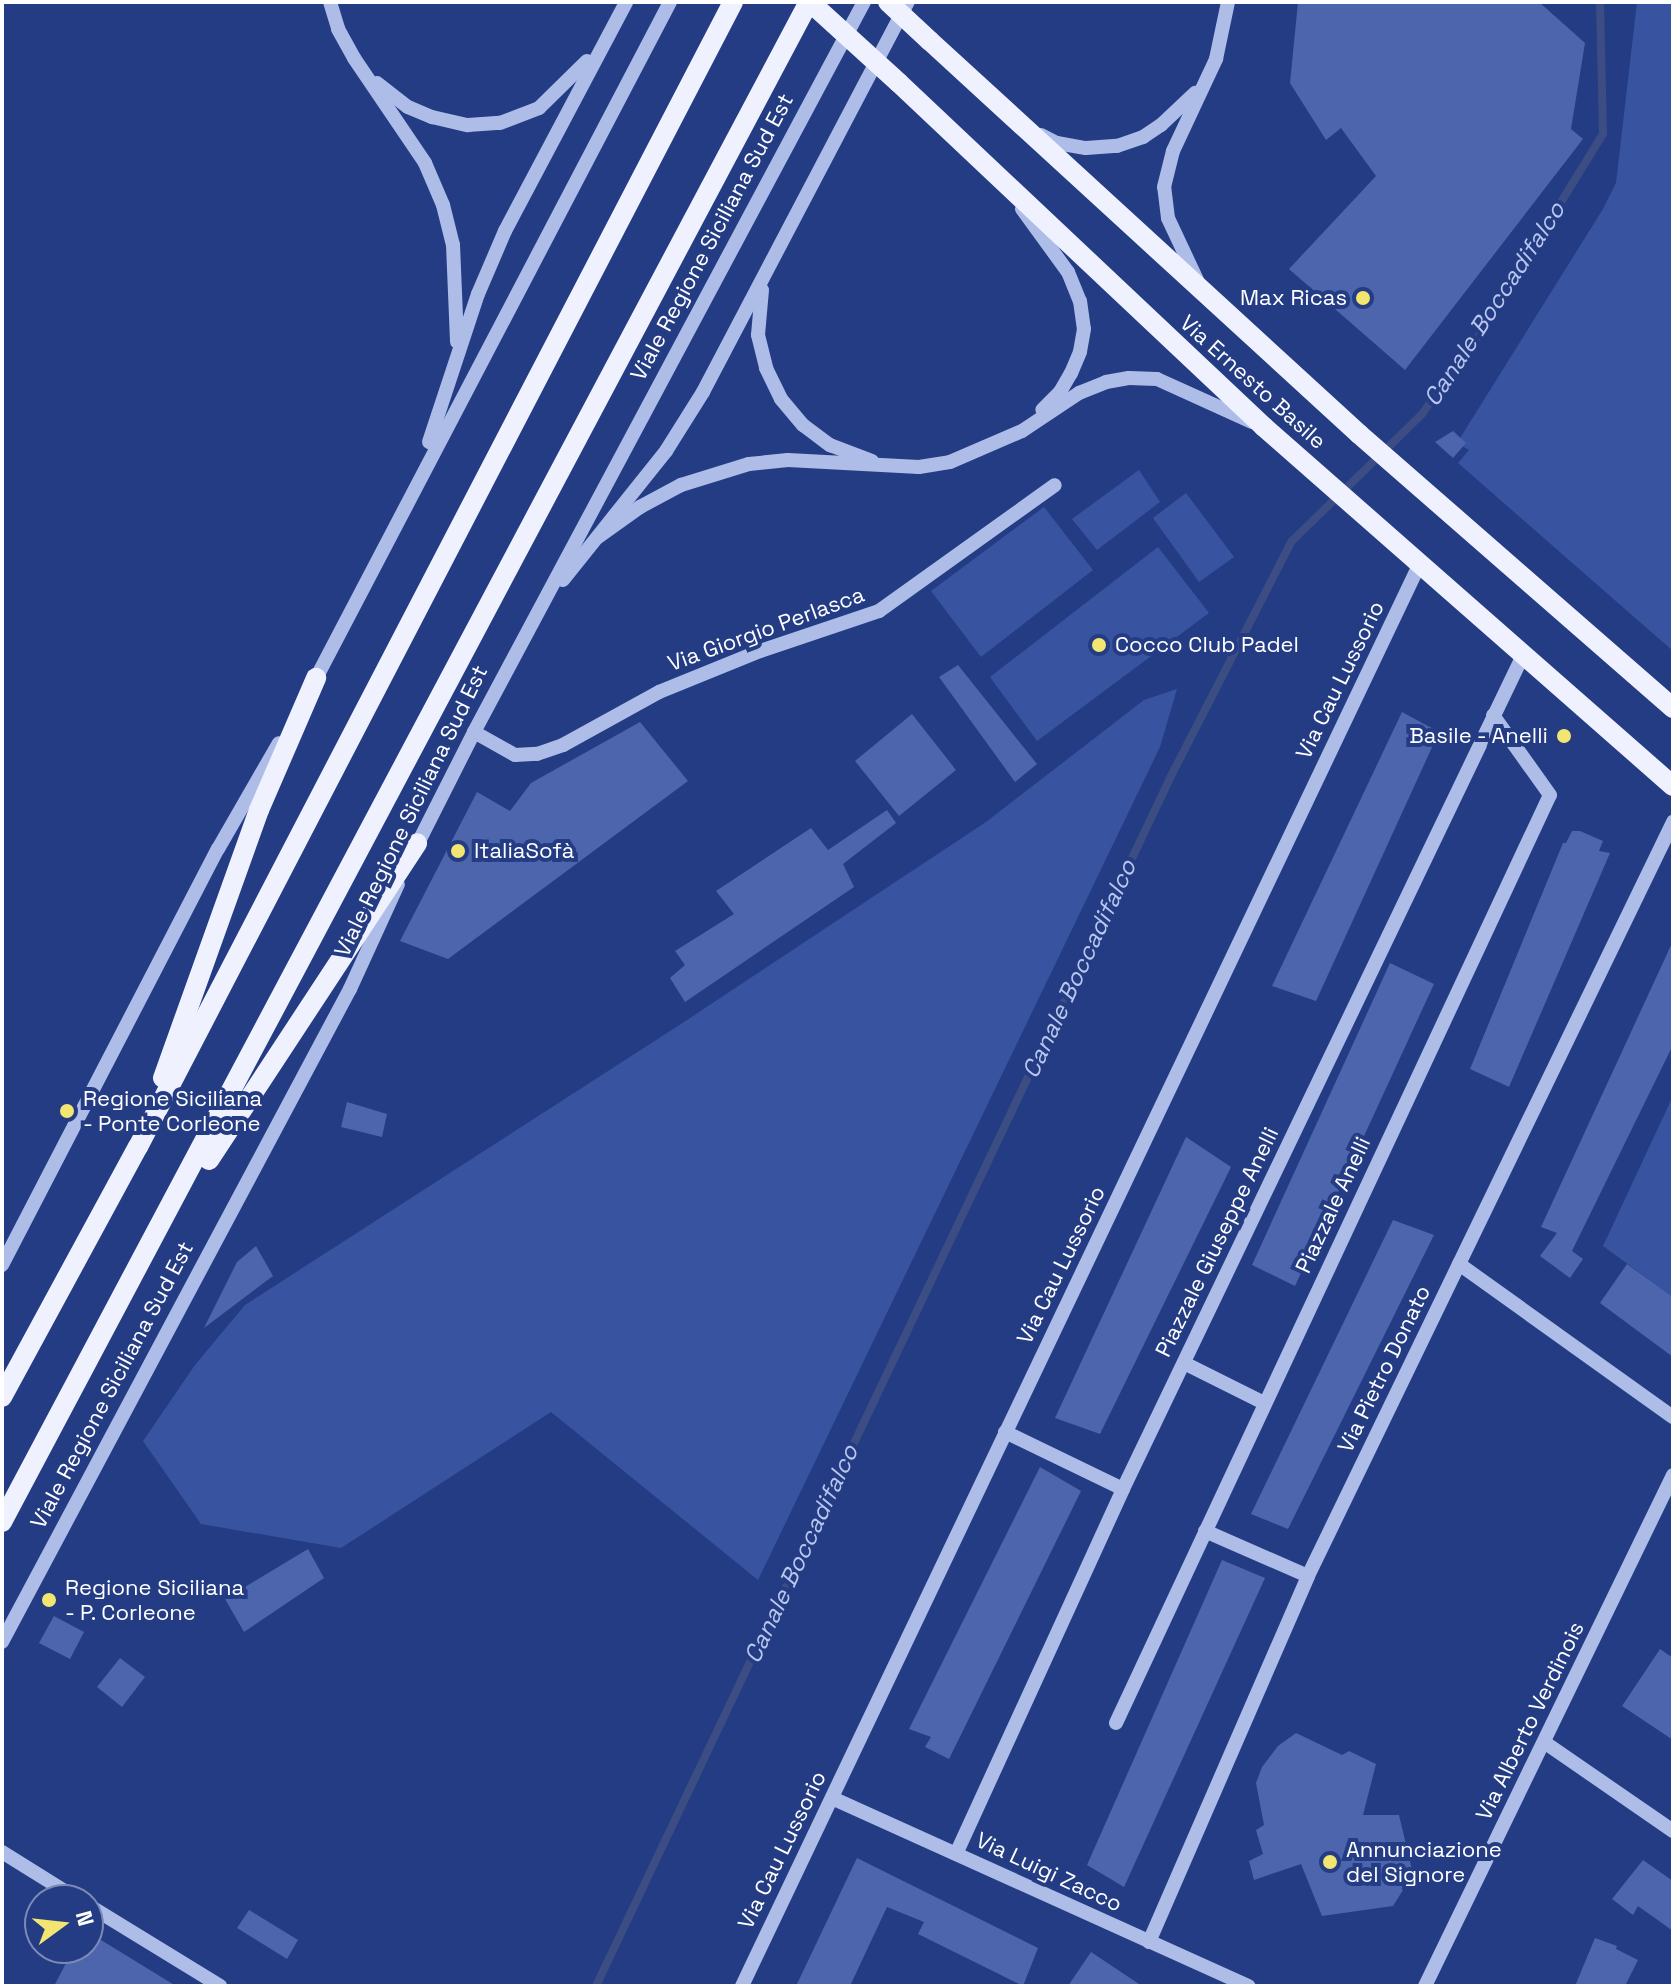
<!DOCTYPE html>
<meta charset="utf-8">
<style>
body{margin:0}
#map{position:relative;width:1675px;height:1988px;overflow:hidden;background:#243c84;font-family:"Space Grotesk",sans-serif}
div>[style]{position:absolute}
.green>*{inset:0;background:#3854a1}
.stream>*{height:8px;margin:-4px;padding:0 4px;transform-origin:4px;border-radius:4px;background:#3c4d83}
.building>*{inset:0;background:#4c65ac}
.minor>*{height:14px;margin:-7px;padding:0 7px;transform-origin:7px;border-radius:7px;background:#adbde8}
.major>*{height:20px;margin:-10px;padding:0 10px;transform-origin:10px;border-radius:10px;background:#eff2fe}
.major-bridge>*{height:20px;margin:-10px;padding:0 10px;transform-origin:10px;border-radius:10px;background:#eff2fe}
.dots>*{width:22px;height:22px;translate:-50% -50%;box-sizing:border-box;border:4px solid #243c84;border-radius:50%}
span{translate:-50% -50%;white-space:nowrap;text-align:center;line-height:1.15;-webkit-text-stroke:8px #243c84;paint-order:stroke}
.street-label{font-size:22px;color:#fff}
.poi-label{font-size:22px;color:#fff}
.right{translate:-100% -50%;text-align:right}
.left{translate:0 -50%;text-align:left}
.water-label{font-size:24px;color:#b9c7ef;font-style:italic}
.frame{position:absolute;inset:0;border:4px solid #fff;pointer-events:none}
.north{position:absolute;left:24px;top:1884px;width:80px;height:80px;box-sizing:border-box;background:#243c84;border:2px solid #7c8ab5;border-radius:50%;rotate:75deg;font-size:22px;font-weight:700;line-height:32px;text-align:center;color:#fff}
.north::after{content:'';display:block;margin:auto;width:28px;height:36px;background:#f2e571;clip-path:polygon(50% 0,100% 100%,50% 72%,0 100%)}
</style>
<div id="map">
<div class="green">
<div style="clip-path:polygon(1637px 2px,1673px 2px,1673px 651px,1458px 463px,1469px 450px,1457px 443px,1603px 209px,1616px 183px)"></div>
<div style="clip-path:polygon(1139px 470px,1160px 502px,1097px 550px,1072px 519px)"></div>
<div style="clip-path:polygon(1186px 493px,1234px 557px,1199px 582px,1153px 518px)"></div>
<div style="clip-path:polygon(1044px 507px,1093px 570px,981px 657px,931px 591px)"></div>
<div style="clip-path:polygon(1158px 547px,1209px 613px,1037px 741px,990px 677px)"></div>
<div style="clip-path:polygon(1177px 689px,1160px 747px,758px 1580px,551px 1412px,341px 1548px,201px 1524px,143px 1441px,195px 1365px,245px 1305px,681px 1024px,986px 822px,1144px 700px)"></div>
<div style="clip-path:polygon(1673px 1096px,1673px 1297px,1603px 1246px)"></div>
</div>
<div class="stream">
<div style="left:596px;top:1986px;width:1340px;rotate:-64.58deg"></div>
<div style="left:1171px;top:776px;width:264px;rotate:-62.8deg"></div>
<div style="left:1292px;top:541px;width:182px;rotate:-44.3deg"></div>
<div style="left:1422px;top:414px;width:95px;rotate:-54deg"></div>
<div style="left:1478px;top:337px;width:238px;rotate:-58.4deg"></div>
<div style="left:1603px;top:134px;width:132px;rotate:-91.3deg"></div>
</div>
<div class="building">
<div style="clip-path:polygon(1298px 2px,1539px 2px,1585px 43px,1571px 129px,1583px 139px,1405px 370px,1289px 269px,1376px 176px,1341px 128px,1326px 140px,1290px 83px)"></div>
<div style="clip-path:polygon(1453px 431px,1466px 443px,1453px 458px,1435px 442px)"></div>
<div style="clip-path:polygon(958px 665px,1037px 764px,1015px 782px,939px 677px)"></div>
<div style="clip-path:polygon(1402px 712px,1439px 732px,1316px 1001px,1272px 986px)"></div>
<div style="clip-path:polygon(912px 714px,956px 770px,899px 816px,855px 761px)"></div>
<div style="clip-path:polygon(640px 722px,688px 781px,448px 959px,400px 941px,477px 792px,510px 811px,531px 783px)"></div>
<div style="clip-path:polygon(887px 810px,896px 823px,843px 864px,854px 887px,685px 1002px,670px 978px,685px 965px,675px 951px,734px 914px,716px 891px,811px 828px,828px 850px)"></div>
<div style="clip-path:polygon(1572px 831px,1580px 831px,1603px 841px,1599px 851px,1610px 853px,1509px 1087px,1470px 1069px,1563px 843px,1566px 843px)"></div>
<div style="clip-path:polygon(1673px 941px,1673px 1045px,1572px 1251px,1583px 1259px,1570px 1278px,1540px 1256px,1557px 1233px,1541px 1227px)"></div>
<div style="clip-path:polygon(1390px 963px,1434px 984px,1295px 1286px,1252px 1265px)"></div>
<div style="clip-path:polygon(347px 1102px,387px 1114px,382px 1137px,341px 1127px)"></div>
<div style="clip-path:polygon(1186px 1137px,1231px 1167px,1100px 1434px,1055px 1418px)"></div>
<div style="clip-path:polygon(1393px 1220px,1434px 1235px,1288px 1529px,1251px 1514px)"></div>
<div style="clip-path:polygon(256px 1246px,273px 1276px,204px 1328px,237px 1262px)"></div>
<div style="clip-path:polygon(1627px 1264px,1673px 1297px,1673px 1357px,1600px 1303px)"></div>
<div style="clip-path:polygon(1040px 1467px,1081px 1491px,949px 1759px,925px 1747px,931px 1737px,909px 1729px)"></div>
<div style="clip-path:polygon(308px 1549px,324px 1578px,244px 1632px,225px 1599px)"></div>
<div style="clip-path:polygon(1222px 1560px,1265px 1578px,1124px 1887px,1087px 1865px)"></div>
<div style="clip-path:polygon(54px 1616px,84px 1632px,70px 1659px,39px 1643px)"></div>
<div style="clip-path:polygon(1660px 1649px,1673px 1658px,1673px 1740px,1622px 1706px)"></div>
<div style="clip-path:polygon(120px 1658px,145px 1677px,122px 1707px,97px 1687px)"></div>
<div style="clip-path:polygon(1296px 1733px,1342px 1755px,1349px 1751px,1376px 1764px,1363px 1815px,1399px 1815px,1413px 1874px,1393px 1906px,1322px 1916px,1301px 1864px,1254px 1880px,1249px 1861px,1263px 1854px,1256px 1830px,1264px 1825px,1256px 1783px,1262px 1767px,1278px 1746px)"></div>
<div style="clip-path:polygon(857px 1858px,1038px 1948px,1023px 1986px,918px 1934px,924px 1922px,887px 1907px,850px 1986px,796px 1986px)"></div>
<div style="clip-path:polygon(1643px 1860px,1673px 1881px,1673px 1931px,1638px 1906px,1633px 1915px,1612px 1899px)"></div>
<div style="clip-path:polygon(249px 1910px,298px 1940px,287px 1959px,237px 1928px)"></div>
<div style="clip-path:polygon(88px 1932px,176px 1986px,54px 1986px,74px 1948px,88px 1948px)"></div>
<div style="clip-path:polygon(1595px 1938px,1617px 1946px,1616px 1949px,1638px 1960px,1625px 1986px,1575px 1986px)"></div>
<div style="clip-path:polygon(1091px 1952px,1142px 1986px,1068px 1986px)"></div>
</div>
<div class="minor">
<div style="left:330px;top:2px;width:28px;rotate:73deg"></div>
<div style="left:338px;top:29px;width:33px;rotate:61deg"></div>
<div style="left:354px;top:58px;width:127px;rotate:55.9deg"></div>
<div style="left:425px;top:163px;width:46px;rotate:66.8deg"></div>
<div style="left:443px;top:205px;width:41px;rotate:76deg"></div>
<div style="left:453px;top:245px;width:97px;rotate:87.6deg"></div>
<div style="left:377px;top:83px;width:39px;rotate:38deg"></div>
<div style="left:408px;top:107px;width:26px;rotate:23deg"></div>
<div style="left:432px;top:117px;width:37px;rotate:13deg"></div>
<div style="left:468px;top:125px;width:32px;rotate:-4deg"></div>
<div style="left:500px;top:123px;width:42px;rotate:-21deg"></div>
<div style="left:539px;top:108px;width:67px;rotate:-44.4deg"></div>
<div style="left:1041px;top:135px;width:18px;rotate:27deg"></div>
<div style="left:1057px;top:143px;width:29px;rotate:10deg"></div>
<div style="left:1086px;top:148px;width:31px;rotate:-4deg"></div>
<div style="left:1117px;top:146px;width:28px;rotate:-19deg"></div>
<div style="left:1143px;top:137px;width:22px;rotate:-34deg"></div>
<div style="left:1161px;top:125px;width:47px;rotate:-43.3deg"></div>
<div style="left:1022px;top:209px;width:78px;rotate:53.9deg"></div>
<div style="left:1068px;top:272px;width:31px;rotate:68deg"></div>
<div style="left:1080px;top:301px;width:28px;rotate:82deg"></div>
<div style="left:1084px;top:329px;width:23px;rotate:100deg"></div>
<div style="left:1080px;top:352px;width:23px;rotate:113deg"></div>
<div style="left:1071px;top:373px;width:22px;rotate:120deg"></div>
<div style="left:1060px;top:392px;width:25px;rotate:135deg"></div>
<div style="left:1197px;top:280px;width:68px;rotate:-115.1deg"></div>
<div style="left:1168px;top:218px;width:31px;rotate:-97deg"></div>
<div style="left:1164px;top:187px;width:37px;rotate:-76deg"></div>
<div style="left:1173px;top:151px;width:102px;rotate:-64.9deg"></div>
<div style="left:1216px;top:59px;width:58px;rotate:-78.1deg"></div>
<div style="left:762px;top:290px;width:45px;rotate:95.1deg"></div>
<div style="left:758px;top:335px;width:34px;rotate:76deg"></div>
<div style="left:766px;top:368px;width:34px;rotate:64deg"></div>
<div style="left:781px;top:399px;width:34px;rotate:50deg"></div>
<div style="left:803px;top:425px;width:34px;rotate:37deg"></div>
<div style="left:830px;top:445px;width:45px;rotate:20.9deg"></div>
<div style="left:429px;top:442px;width:156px;rotate:-71.7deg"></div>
<div style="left:478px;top:294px;width:69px;rotate:-66.8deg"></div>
<div style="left:505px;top:231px;width:259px;rotate:-62.1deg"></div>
<div style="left:598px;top:537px;width:52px;rotate:-35.5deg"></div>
<div style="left:640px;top:507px;width:47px;rotate:-28.2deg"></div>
<div style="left:681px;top:485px;width:71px;rotate:-17.2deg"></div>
<div style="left:749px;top:464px;width:39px;rotate:-6deg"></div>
<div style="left:788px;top:460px;width:131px;rotate:3.1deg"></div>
<div style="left:919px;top:467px;width:31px;rotate:-9deg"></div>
<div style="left:950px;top:462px;width:78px;rotate:-23.3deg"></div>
<div style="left:1022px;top:431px;width:69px;rotate:-33.7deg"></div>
<div style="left:1079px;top:393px;width:29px;rotate:-22deg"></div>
<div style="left:1106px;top:382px;width:23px;rotate:-10deg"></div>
<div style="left:1129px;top:378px;width:28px;rotate:2deg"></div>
<div style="left:1157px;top:379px;width:104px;rotate:24.4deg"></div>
<div style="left:563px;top:580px;width:165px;rotate:-51.4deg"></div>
<div style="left:666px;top:451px;width:70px;rotate:-57.9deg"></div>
<div style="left:703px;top:392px;width:441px;rotate:-62.3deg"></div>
<div style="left:312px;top:686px;width:772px;rotate:-62.37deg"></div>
<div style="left:474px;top:732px;width:47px;rotate:29.3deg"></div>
<div style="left:515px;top:755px;width:22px;rotate:-3deg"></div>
<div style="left:537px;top:754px;width:28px;rotate:-19deg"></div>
<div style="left:563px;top:745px;width:110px;rotate:-28.9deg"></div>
<div style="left:659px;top:692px;width:109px;rotate:-22.1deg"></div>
<div style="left:760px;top:651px;width:126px;rotate:-18.6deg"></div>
<div style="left:879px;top:611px;width:216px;rotate:-35.6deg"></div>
<div style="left:414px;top:851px;width:133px;rotate:-63.2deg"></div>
<div style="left:474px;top:732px;width:828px;rotate:-61.89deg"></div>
<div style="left:1459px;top:1264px;width:263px;rotate:35.6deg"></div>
<div style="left:2px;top:1265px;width:469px;rotate:-62.6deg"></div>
<div style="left:218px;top:849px;width:122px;rotate:-60.1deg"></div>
<div style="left:1184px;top:1363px;width:89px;rotate:26.6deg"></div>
<div style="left:1005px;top:1432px;width:131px;rotate:25.8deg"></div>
<div style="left:1205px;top:1531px;width:112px;rotate:23.6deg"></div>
<div style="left:2px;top:1642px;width:740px;rotate:-61.95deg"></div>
<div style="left:350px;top:989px;width:115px;rotate:-65.4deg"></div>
<div style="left:1116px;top:1723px;width:1024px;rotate:-64.94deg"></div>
<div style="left:1550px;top:795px;width:98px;rotate:-125.5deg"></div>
<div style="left:1544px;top:1742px;width:157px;rotate:34.6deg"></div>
<div style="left:832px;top:1798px;width:457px;rotate:24.3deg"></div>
<div style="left:2px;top:1852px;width:91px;rotate:31.9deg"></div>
<div style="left:956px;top:1854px;width:401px;rotate:-65.4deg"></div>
<div style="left:1123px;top:1489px;width:927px;rotate:-64.37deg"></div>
<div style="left:88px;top:1905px;width:155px;rotate:31.5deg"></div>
<div style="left:1149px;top:1942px;width:399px;rotate:-66.5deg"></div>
<div style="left:1308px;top:1576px;width:838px;rotate:-64.17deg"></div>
<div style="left:742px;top:1986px;width:1576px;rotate:-64.52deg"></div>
<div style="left:1425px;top:1986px;width:568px;rotate:-64.11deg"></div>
</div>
<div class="major">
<div style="left:930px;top:41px;width:582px;rotate:42.49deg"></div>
<div style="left:1359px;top:434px;width:417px;rotate:41.1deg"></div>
<div style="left:899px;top:83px;width:502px;rotate:43.3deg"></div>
<div style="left:1264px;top:427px;width:544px;rotate:41.28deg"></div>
<div style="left:163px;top:1078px;width:285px;rotate:-70.3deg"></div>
<div style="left:259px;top:810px;width:144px;rotate:-66.6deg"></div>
<div style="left:209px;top:1160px;width:379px;rotate:-56.7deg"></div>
<div style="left:2px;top:1397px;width:285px;rotate:-61.5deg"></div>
<div style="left:138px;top:1147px;width:1290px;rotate:-62.54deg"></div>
<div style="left:2px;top:1522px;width:1721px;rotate:-62.04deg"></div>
</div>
<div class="major-bridge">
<div style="left:810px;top:2px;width:120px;rotate:42.3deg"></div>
<div style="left:888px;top:2px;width:57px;rotate:42.9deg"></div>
</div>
<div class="dots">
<div style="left:1363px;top:298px;background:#f2e571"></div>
<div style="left:1099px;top:645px;background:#f2e571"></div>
<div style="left:1564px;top:736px;background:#f2e571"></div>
<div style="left:458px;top:851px;background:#f2e571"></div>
<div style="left:67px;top:1111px;background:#f2e571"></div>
<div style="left:49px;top:1600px;background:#f2e571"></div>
<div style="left:1330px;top:1862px;background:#f2e571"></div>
</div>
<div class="street-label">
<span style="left:712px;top:237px;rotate:-62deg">Viale Regione Siciliana Sud Est</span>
<span style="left:1253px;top:382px;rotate:42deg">Via Ernesto Basile</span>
<span style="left:766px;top:629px;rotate:-20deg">Via Giorgio Perlasca</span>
<span style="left:1340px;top:680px;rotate:-64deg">Via Cau Lussorio</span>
<span style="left:411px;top:811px;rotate:-64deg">Viale Regione Siciliana Sud Est</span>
<span style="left:1333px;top:1205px;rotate:-65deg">Piazzale Anelli</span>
<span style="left:1217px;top:1242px;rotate:-64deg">Piazzale Giuseppe Anelli</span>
<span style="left:1061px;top:1265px;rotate:-64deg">Via Cau Lussorio</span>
<span style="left:1384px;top:1369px;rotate:-64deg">Via Pietro Donato</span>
<span style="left:112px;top:1385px;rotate:-62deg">Viale Regione Siciliana Sud Est</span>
<span style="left:1530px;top:1721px;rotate:-64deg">Via Alberto Verdinois</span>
<span style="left:782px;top:1850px;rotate:-64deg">Via Cau Lussorio</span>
<span style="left:1049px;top:1872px;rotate:25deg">Via Luigi Zacco</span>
</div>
<div class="poi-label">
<span class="right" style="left:1347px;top:298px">Max Ricas</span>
<span class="left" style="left:1115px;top:645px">Cocco Club Padel</span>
<span class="right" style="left:1548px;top:736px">Basile - Anelli</span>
<span class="left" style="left:474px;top:851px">ItaliaSofà</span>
<span class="left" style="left:83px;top:1111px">Regione Siciliana<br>- Ponte Corleone</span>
<span class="left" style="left:65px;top:1600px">Regione Siciliana<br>- P. Corleone</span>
<span class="left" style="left:1346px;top:1862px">Annunciazione<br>del Signore</span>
</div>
<div class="water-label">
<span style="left:1494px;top:304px;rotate:-57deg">Canale Boccadifalco</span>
<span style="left:1079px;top:969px;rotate:-65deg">Canale Boccadifalco</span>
<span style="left:801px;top:1554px;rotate:-65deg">Canale Boccadifalco</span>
</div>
<div class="frame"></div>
<div class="north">N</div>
</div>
